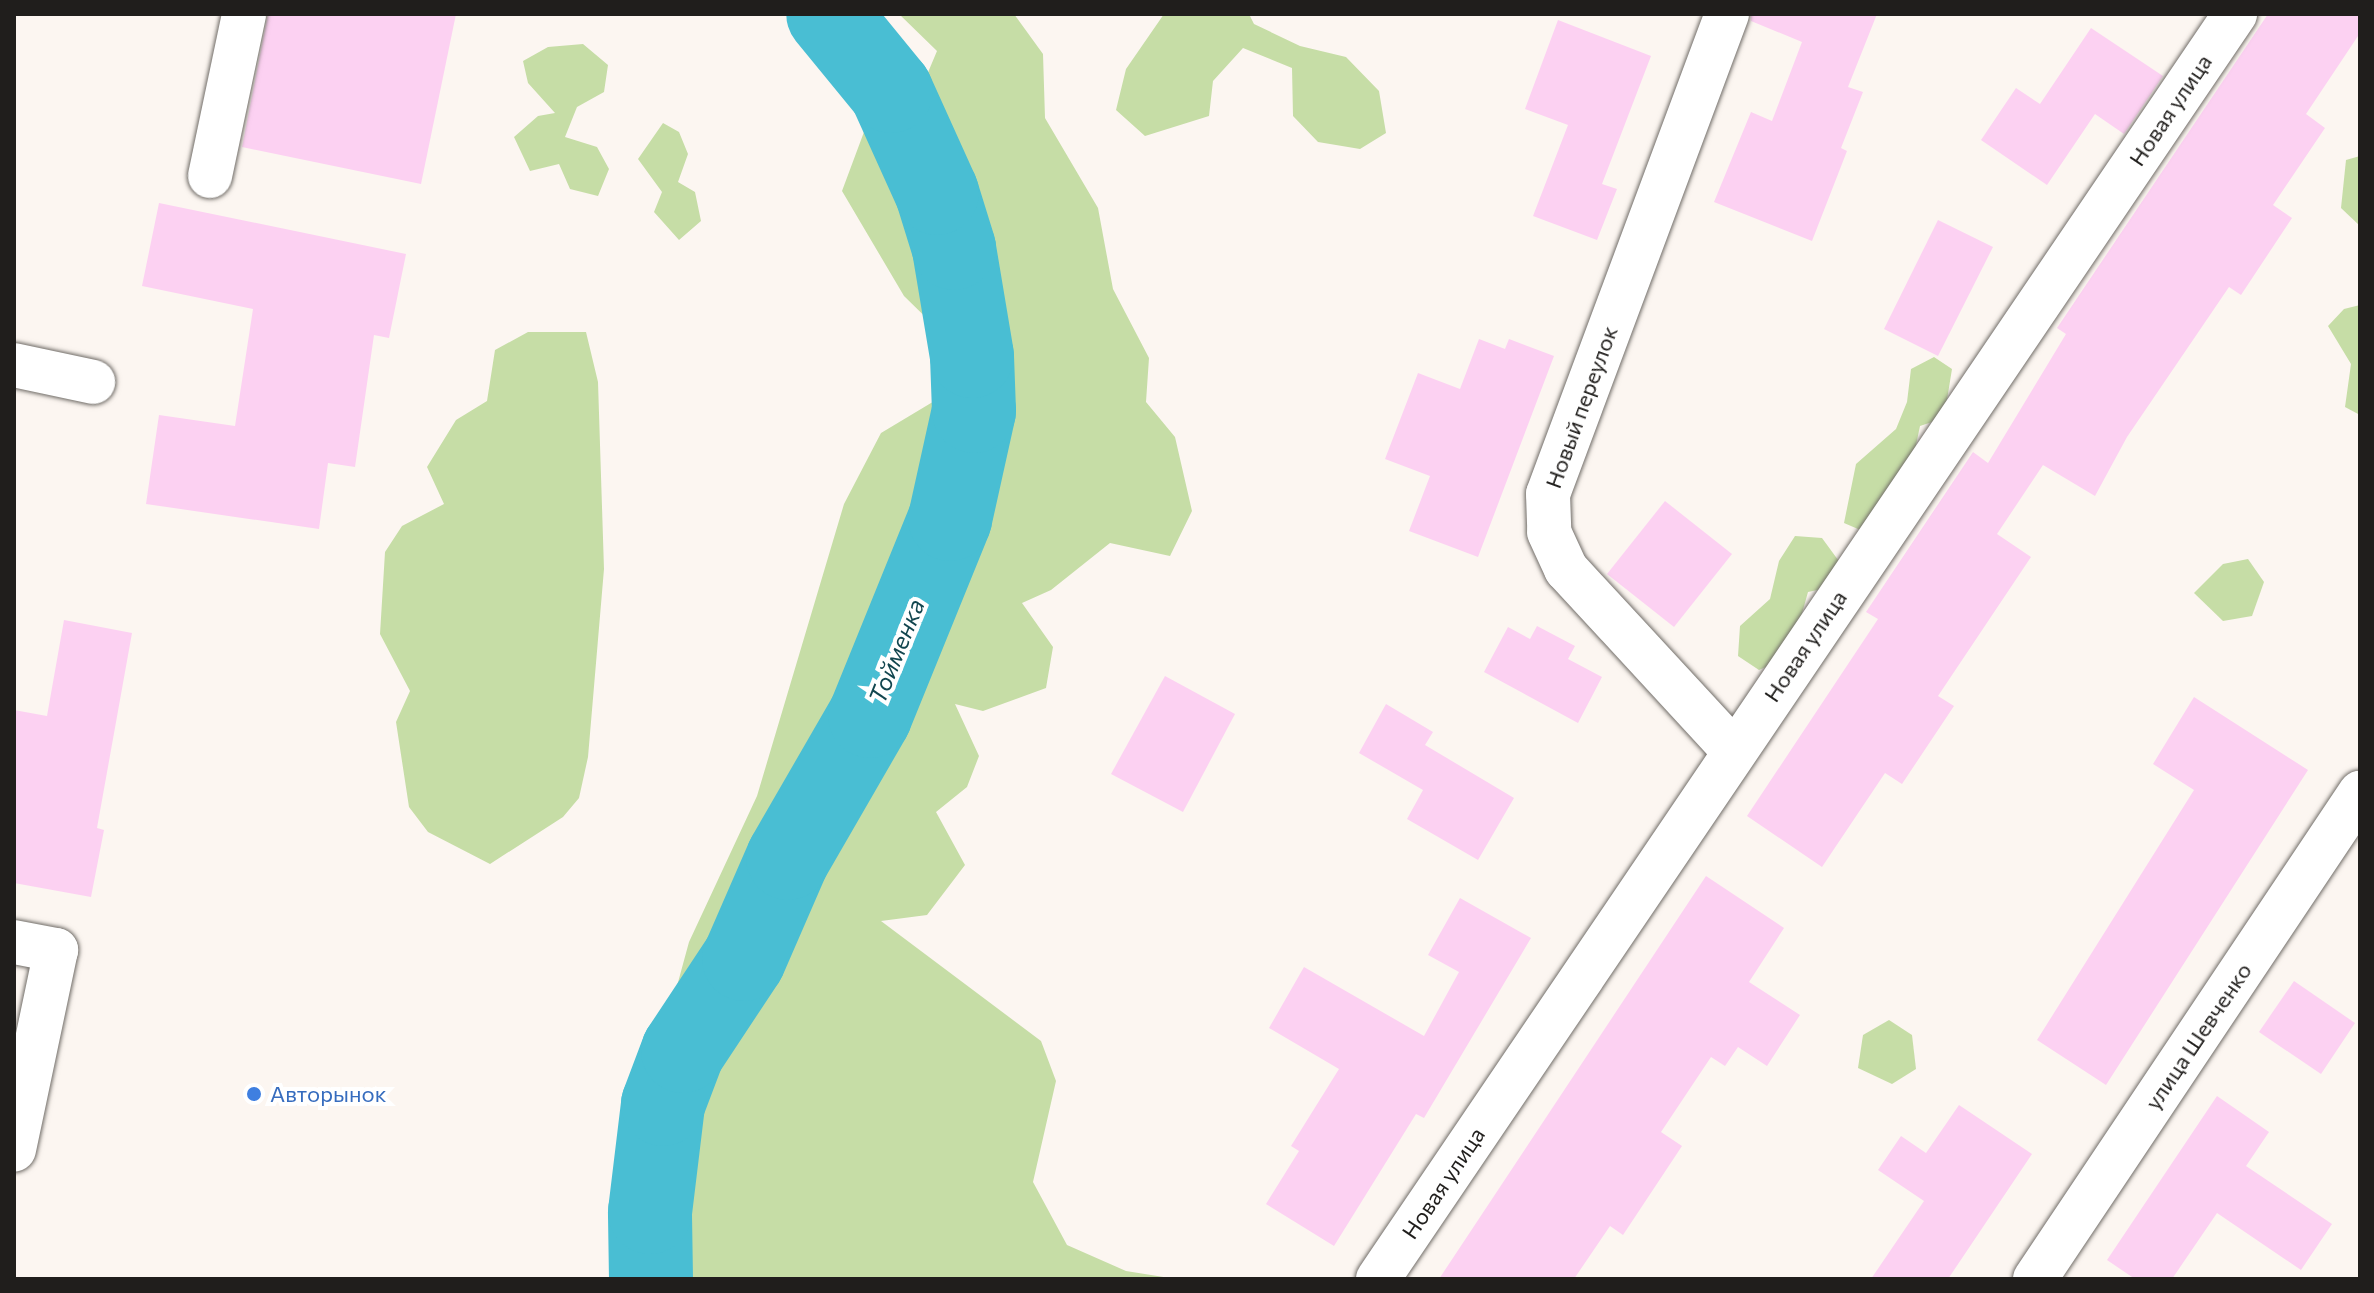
<!DOCTYPE html>
<meta charset="utf-8">
<style>
body{margin:0}
#map{position:relative;width:2374px;height:1293px;overflow:hidden;background:#fcf6f1;font-family:Commissioner,sans-serif}
div>[style]{position:absolute}
.green>*{inset:0;background:#c6dda6}
.river>*{height:84px;margin:-42px;padding:0 42px;transform-origin:42px;border-radius:42px;background:#49bed3}
.building>*{inset:0;background:#fcd1f2}
.roads{filter:drop-shadow(0 0 2px #716d68) drop-shadow(0 0 2px #716d68)}
.minor>*{height:44px;margin:-22px;padding:0 22px;transform-origin:22px;border-radius:22px;background:#fff}
.dots>*{width:22px;height:22px;translate:-50% -50%;box-sizing:border-box;border:4px solid #fff;border-radius:50%}
span{translate:-50% -50%;white-space:nowrap;text-align:center;line-height:1.15;-webkit-text-stroke:8px #fff;paint-order:stroke}
.street-label{font-size:22px;color:#201e1c}
.shop-label{font-size:22px;color:#366cbe}
.left{translate:0 -50%;text-align:left}
.water-label{font-size:24px;color:#12464f;font-style:italic}
.frame{position:absolute;inset:0;border:16px solid #201e1c;pointer-events:none}
</style>
<div id="map">
<div class="green">
<div style="clip-path:polygon(899px 14px,1014px 14px,1043px 54px,1045px 118px,1098px 208px,1113px 289px,1149px 358px,1146px 402px,1175px 437px,1192px 511px,1170px 556px,1110px 543px,1051px 590px,1022px 603px,1053px 647px,1046px 688px,983px 711px,955px 704px,979px 756px,967px 787px,936px 812px,965px 865px,927px 915px,881px 921px,1041px 1041px,1056px 1081px,1033px 1182px,1067px 1245px,1126px 1271px,1176px 1279px,678px 1279px,700px 1137px,706px 1051px,671px 1008px,689px 942px,757px 796px,844px 504px,881px 433px,951px 391px,959px 368px,952px 343px,904px 296px,842px 191px,877px 97px,921px 89px,937px 51px)"></div>
<div style="clip-path:polygon(1164px 14px,1249px 14px,1254px 24px,1300px 46px,1346px 57px,1379px 91px,1386px 133px,1360px 149px,1318px 142px,1293px 116px,1292px 68px,1243px 48px,1213px 81px,1209px 116px,1145px 136px,1116px 110px,1126px 69px)"></div>
<div style="clip-path:polygon(583px 44px,608px 65px,604px 92px,577px 107px,565px 137px,597px 147px,609px 169px,598px 196px,570px 189px,559px 164px,530px 171px,514px 137px,538px 116px,555px 113px,528px 83px,523px 61px,548px 47px)"></div>
<div style="clip-path:polygon(663px 123px,679px 132px,688px 154px,678px 182px,695px 192px,701px 221px,679px 240px,654px 212px,662px 192px,638px 159px)"></div>
<div style="clip-path:polygon(2360px 156px,2360px 226px,2341px 208px,2346px 160px)"></div>
<div style="clip-path:polygon(2360px 305px,2360px 415px,2345px 407px,2351px 364px,2328px 326px,2344px 309px)"></div>
<div style="clip-path:polygon(528px 332px,586px 332px,598px 382px,604px 569px,588px 757px,579px 798px,563px 817px,490px 864px,428px 832px,409px 807px,396px 722px,410px 691px,380px 634px,385px 552px,402px 526px,444px 504px,427px 467px,456px 420px,487px 401px,495px 350px)"></div>
<div style="clip-path:polygon(1934px 357px,1952px 369px,1944px 418px,1920px 426px,1912px 464px,1865px 532px,1844px 523px,1856px 464px,1896px 429px,1907px 402px,1911px 369px)"></div>
<div style="clip-path:polygon(1795px 536px,1822px 538px,1841px 564px,1827px 588px,1808px 592px,1790px 656px,1759px 670px,1738px 656px,1740px 626px,1770px 599px,1779px 561px)"></div>
<div style="clip-path:polygon(2248px 559px,2264px 582px,2252px 616px,2223px 621px,2194px 593px,2223px 564px)"></div>
<div style="clip-path:polygon(1889px 1020px,1912px 1035px,1916px 1069px,1892px 1084px,1858px 1068px,1863px 1035px)"></div>
</div>
<div class="river">
<div style="left:651px;top:1279px;width:67px;rotate:-90.9deg"></div>
<div style="left:650px;top:1212px;width:109px;rotate:-83.1deg"></div>
<div style="left:663px;top:1104px;width:57px;rotate:-69.3deg"></div>
<div style="left:683px;top:1051px;width:110px;rotate:-56.5deg"></div>
<div style="left:744px;top:959px;width:110px;rotate:-66.5deg"></div>
<div style="left:788px;top:858px;width:164px;rotate:-60deg"></div>
<div style="left:870px;top:716px;width:213px;rotate:-67.9deg"></div>
<div style="left:950px;top:519px;width:111px;rotate:-77.5deg"></div>
<div style="left:974px;top:411px;width:55px;rotate:-92.1deg"></div>
<div style="left:972px;top:356px;width:109px;rotate:-99.5deg"></div>
<div style="left:954px;top:248px;width:58px;rotate:-107.2deg"></div>
<div style="left:937px;top:193px;width:112px;rotate:-114.3deg"></div>
<div style="left:891px;top:91px;width:99px;rotate:-129.3deg"></div>
</div>
<div class="building">
<div style="clip-path:polygon(268px 14px,456px 14px,421px 184px,242px 147px)"></div>
<div style="clip-path:polygon(1751px 14px,1877px 14px,1848px 87px,1863px 92px,1841px 148px,1847px 151px,1812px 241px,1714px 202px,1751px 112px,1772px 121px,1802px 42px,1751px 21px)"></div>
<div style="clip-path:polygon(2268px 14px,2360px 14px,2360px 33px,2306px 114px,2325px 128px,2273px 205px,2292px 218px,2241px 295px,2229px 287px,2127px 437px,2095px 496px,2043px 465px,1997px 534px,2031px 557px,1938px 696px,1954px 706px,1902px 784px,1885px 773px,1822px 867px,1747px 816px,1878px 619px,1866px 612px,1973px 452px,1988px 463px,2066px 334px,2057px 328px)"></div>
<div style="clip-path:polygon(1558px 20px,1651px 56px,1602px 184px,1617px 189px,1597px 240px,1533px 216px,1568px 125px,1525px 109px)"></div>
<div style="clip-path:polygon(2091px 28px,2163px 76px,2124px 134px,2095px 114px,2047px 185px,1981px 140px,2016px 88px,2040px 104px)"></div>
<div style="clip-path:polygon(159px 203px,406px 254px,389px 338px,374px 335px,355px 467px,328px 463px,319px 529px,146px 504px,159px 415px,235px 426px,253px 309px,142px 286px)"></div>
<div style="clip-path:polygon(1938px 220px,1993px 247px,1938px 356px,1884px 329px)"></div>
<div style="clip-path:polygon(1479px 339px,1505px 349px,1509px 339px,1554px 356px,1478px 557px,1409px 531px,1430px 476px,1385px 459px,1418px 373px,1460px 389px)"></div>
<div style="clip-path:polygon(1665px 501px,1732px 554px,1674px 627px,1607px 574px)"></div>
<div style="clip-path:polygon(64px 620px,132px 633px,97px 828px,104px 830px,91px 897px,14px 883px,14px 710px,47px 716px)"></div>
<div style="clip-path:polygon(1537px 626px,1575px 646px,1568px 659px,1602px 677px,1578px 723px,1484px 672px,1508px 627px,1530px 639px)"></div>
<div style="clip-path:polygon(1165px 676px,1235px 714px,1183px 812px,1111px 774px)"></div>
<div style="clip-path:polygon(2194px 697px,2308px 770px,2106px 1085px,2037px 1040px,2194px 790px,2153px 764px)"></div>
<div style="clip-path:polygon(1386px 704px,1433px 732px,1425px 745px,1514px 798px,1478px 860px,1407px 819px,1423px 790px,1359px 753px)"></div>
<div style="clip-path:polygon(1706px 876px,1784px 928px,1749px 982px,1800px 1015px,1767px 1066px,1738px 1047px,1725px 1066px,1711px 1057px,1661px 1132px,1682px 1146px,1623px 1235px,1610px 1226px,1574px 1279px,1439px 1279px)"></div>
<div style="clip-path:polygon(1460px 898px,1531px 938px,1424px 1118px,1416px 1114px,1334px 1246px,1266px 1204px,1299px 1151px,1291px 1146px,1339px 1069px,1269px 1028px,1304px 967px,1424px 1036px,1459px 972px,1428px 955px)"></div>
<div style="clip-path:polygon(2294px 981px,2355px 1023px,2321px 1074px,2259px 1032px)"></div>
<div style="clip-path:polygon(2217px 1096px,2269px 1132px,2246px 1166px,2332px 1224px,2301px 1270px,2217px 1213px,2172px 1279px,2135px 1279px,2107px 1260px)"></div>
<div style="clip-path:polygon(1959px 1105px,2032px 1154px,1948px 1279px,1871px 1279px,1924px 1201px,1878px 1170px,1901px 1136px,1926px 1153px)"></div>
</div>
<div class="roads">
<div class="minor">
<div style="left:1727px;top:14px;width:512px;rotate:110.45deg"></div>
<div style="left:1548px;top:494px;width:38px;rotate:88deg"></div>
<div style="left:1549px;top:532px;width:41px;rotate:65.3deg"></div>
<div style="left:1566px;top:569px;width:248px;rotate:47.3deg"></div>
<div style="left:210px;top:176px;width:166px;rotate:-78.1deg"></div>
<div style="left:14px;top:365px;width:81px;rotate:12.1deg"></div>
<div style="left:14px;top:942px;width:43px;rotate:10.8deg"></div>
<div style="left:56px;top:950px;width:204px;rotate:101.9deg"></div>
<div style="left:1378px;top:1279px;width:1528px;rotate:-55.88deg"></div>
<div style="left:2035px;top:1279px;width:585px;rotate:-56.23deg"></div>
</div>
</div>
<div class="dots">
<div style="left:254px;top:1094px;background:#3f7fe0"></div>
</div>
<div class="street-label">
<span style="left:2170px;top:110px;rotate:-56deg">Новая улица</span>
<span style="left:1581px;top:407px;rotate:-70deg">Новый переулок</span>
<span style="left:1805px;top:646px;rotate:-56deg">Новая улица</span>
<span style="left:2198px;top:1036px;rotate:-56deg">улица Шевченко</span>
<span style="left:1443px;top:1183px;rotate:-56deg">Новая улица</span>
</div>
<div class="shop-label">
<span class="left" style="left:270px;top:1094px">Авторынок</span>
</div>
<div class="water-label">
<span style="left:896px;top:651px;rotate:-68deg">Тойменка</span>
</div>
<div class="frame"></div>
</div>
